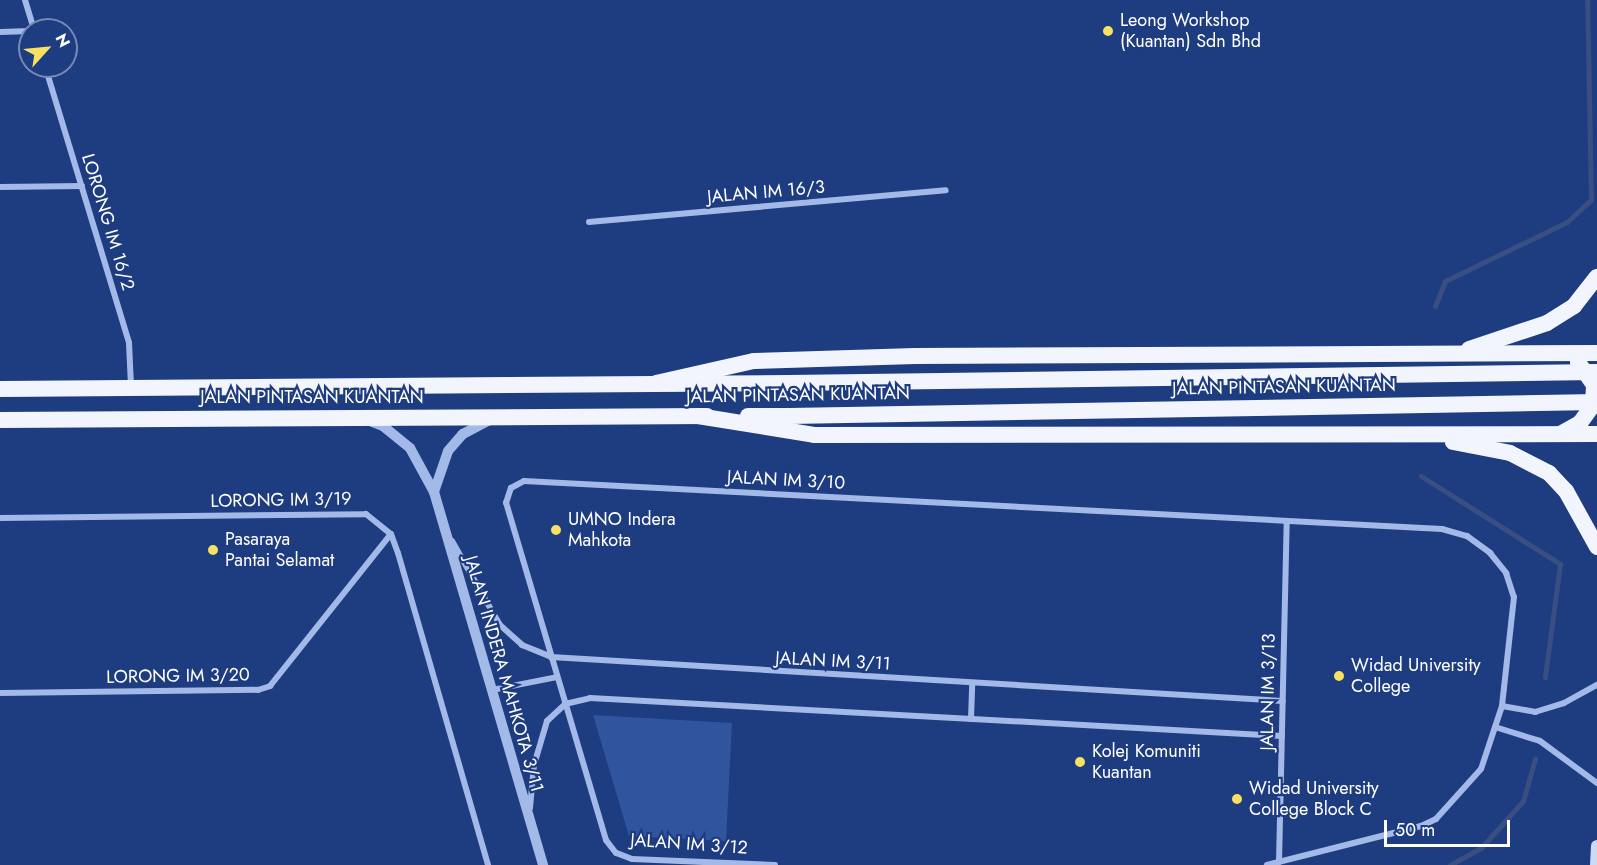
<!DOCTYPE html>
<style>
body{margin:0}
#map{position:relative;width:1597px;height:865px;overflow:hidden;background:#1e3c80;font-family:Jost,sans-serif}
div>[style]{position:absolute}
.green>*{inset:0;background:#31549e}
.stream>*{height:5px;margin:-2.5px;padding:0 2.5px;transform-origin:2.5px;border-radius:2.5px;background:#394f82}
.minor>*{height:6px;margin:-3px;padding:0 3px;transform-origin:3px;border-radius:3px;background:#a3b9e8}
.tertiary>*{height:10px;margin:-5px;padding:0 5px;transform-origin:5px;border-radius:5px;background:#a3b9e8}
.secondary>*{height:12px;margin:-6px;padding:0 6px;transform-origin:6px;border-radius:6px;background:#cddaf6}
.trunk>*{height:16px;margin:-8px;padding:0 8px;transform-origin:8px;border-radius:8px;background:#f2f5fe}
.trunk-bridge>*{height:16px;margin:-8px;padding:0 8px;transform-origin:8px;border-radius:8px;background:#f2f5fe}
.dots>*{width:16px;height:16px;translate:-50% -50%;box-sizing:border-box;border:3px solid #1e3c80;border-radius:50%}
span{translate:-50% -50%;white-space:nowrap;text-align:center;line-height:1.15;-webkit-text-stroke:4.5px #1e3c80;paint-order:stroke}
.poi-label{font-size:18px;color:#fff}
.left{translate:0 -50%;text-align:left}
.street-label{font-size:18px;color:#fff}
.north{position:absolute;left:18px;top:18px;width:60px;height:60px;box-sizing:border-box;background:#1e3c80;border:2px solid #788ab3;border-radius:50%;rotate:63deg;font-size:16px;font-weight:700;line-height:24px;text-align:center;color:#fff}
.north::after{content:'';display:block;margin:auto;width:21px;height:27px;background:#f7e062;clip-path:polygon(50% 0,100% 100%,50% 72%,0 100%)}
.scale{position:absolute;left:1384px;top:820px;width:126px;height:27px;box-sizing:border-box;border:3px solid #fff;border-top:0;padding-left:8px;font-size:18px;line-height:21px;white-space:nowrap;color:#fff;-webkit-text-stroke:4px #1e3c80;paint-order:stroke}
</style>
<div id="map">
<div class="green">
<div style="clip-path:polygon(593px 715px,732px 723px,726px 841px,629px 836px)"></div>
</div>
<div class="stream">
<div style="left:1435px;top:306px;width:27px;rotate:-68deg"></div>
<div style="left:1445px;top:281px;width:136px;rotate:-25.8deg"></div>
<div style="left:1567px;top:222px;width:33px;rotate:-43deg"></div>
<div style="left:1591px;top:200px;width:200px;rotate:-91.1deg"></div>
<div style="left:1421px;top:476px;width:165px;rotate:32.3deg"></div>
<div style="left:1560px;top:564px;width:114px;rotate:97.6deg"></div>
<div style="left:1450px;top:865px;width:35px;rotate:-29deg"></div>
<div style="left:1481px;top:848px;width:63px;rotate:-48.2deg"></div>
<div style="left:1523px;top:801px;width:44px;rotate:-74.1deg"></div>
</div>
<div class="minor">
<div style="left:25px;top:0;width:31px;rotate:73deg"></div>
<div style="left:0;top:32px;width:30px;rotate:-2deg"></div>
<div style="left:45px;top:66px;width:289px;rotate:73.1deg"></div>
<div style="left:129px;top:343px;width:43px;rotate:87.3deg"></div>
<div style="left:0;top:187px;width:82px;rotate:-0.7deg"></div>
<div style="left:589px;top:222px;width:358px;rotate:-5.1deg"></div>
<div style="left:0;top:518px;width:366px;rotate:-0.6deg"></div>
<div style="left:366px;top:514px;width:32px;rotate:39deg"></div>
<div style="left:391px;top:534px;width:20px;rotate:70deg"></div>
<div style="left:398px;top:553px;width:325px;rotate:73.9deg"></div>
<div style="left:452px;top:541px;width:97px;rotate:60.3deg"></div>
<div style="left:500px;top:625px;width:30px;rotate:42deg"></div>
<div style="left:522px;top:645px;width:31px;rotate:22deg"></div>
<div style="left:551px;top:657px;width:733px;rotate:3.44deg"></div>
<div style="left:492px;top:690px;width:66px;rotate:-11.3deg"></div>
<div style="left:0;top:693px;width:258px;rotate:-0.7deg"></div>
<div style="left:258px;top:690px;width:13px;rotate:-18deg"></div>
<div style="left:270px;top:686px;width:194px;rotate:-51.5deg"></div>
<div style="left:1502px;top:706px;width:34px;rotate:10deg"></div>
<div style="left:1535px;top:712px;width:30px;rotate:-17deg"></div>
<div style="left:1564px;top:703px;width:38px;rotate:-29deg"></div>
<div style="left:971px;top:719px;width:36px;rotate:-88deg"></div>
<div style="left:1495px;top:727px;width:47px;rotate:17.3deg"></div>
<div style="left:1540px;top:741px;width:71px;rotate:36.4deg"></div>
<div style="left:530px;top:808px;width:43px;rotate:-84.7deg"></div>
<div style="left:534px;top:765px;width:46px;rotate:-73.5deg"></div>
<div style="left:547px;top:721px;width:25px;rotate:-43deg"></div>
<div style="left:565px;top:704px;width:26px;rotate:-13deg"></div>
<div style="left:590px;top:698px;width:693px;rotate:3.14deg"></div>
<div style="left:1279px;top:862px;width:340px;rotate:-88.7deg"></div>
<div style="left:775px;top:865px;width:143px;rotate:-177.6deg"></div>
<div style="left:632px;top:859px;width:17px;rotate:-159deg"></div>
<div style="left:616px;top:853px;width:16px;rotate:-128deg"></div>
<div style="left:606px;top:840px;width:352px;rotate:-106.5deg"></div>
<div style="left:506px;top:503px;width:16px;rotate:-72deg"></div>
<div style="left:511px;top:488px;width:15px;rotate:-28deg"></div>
<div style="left:524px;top:481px;width:919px;rotate:2.99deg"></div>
<div style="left:1442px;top:529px;width:26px;rotate:16deg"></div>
<div style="left:1467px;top:536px;width:29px;rotate:36deg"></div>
<div style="left:1490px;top:553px;width:26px;rotate:51deg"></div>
<div style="left:1506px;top:573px;width:25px;rotate:72deg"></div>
<div style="left:1514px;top:597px;width:110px;rotate:96.3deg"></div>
<div style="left:1502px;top:706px;width:66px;rotate:108.4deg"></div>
<div style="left:1481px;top:769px;width:67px;rotate:132deg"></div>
<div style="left:1436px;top:819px;width:17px;rotate:155deg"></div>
<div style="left:1421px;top:826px;width:159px;rotate:165.8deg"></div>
</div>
<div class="tertiary">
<div style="left:370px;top:421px;width:14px;rotate:21deg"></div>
<div style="left:383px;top:426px;width:35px;rotate:39deg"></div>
<div style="left:410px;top:448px;width:50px;rotate:61.4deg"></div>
<div style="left:434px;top:492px;width:389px;rotate:73.7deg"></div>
<div style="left:434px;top:492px;width:43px;rotate:-71.1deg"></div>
<div style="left:448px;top:451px;width:23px;rotate:-49deg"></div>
<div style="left:463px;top:434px;width:32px;rotate:-28deg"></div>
</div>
<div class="secondary">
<div style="left:1596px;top:865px;width:19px;rotate:-87deg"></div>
</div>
<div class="trunk">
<div style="left:1469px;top:349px;width:82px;rotate:-18.4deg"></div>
<div style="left:1547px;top:323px;width:32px;rotate:-32deg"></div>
<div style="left:1574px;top:306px;width:37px;rotate:-52deg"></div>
<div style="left:656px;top:383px;width:100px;rotate:-12.7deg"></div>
<div style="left:754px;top:361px;width:161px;rotate:-1.8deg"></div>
<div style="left:915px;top:356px;width:682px;rotate:-0.25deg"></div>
<div style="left:0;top:389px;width:789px;rotate:-0.44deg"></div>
<div style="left:698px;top:416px;width:119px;rotate:9.2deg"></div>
<div style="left:815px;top:435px;width:782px;rotate:-0.07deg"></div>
<div style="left:748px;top:416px;width:41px"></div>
<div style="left:0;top:420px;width:707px;rotate:-0.32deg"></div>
<div style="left:1562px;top:433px;width:21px;rotate:-29deg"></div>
<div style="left:1580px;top:423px;width:22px;rotate:-54deg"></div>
<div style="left:1593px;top:405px;width:20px;rotate:-87deg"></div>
<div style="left:1594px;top:385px;width:28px;rotate:-125deg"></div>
<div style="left:1453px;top:442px;width:58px;rotate:10.9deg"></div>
<div style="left:1510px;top:453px;width:44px;rotate:27.1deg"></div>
<div style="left:1549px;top:473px;width:25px;rotate:47deg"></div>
<div style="left:1566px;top:491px;width:64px;rotate:61deg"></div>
</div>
<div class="trunk-bridge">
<div style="left:789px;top:383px;width:808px;rotate:-0.78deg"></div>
<div style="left:789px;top:416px;width:808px;rotate:-0.99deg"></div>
</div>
<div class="dots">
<div style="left:1108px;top:31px;background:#f7e062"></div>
<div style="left:556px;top:530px;background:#f7e062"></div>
<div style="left:213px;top:550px;background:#f7e062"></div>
<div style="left:1339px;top:676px;background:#f7e062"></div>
<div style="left:1080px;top:762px;background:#f7e062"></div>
<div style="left:1237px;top:799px;background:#f7e062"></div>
</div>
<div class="poi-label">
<span class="left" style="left:1120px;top:31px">Leong Workshop<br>(Kuantan) Sdn Bhd</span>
<span class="left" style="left:568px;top:530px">UMNO Indera<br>Mahkota</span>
<span class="left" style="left:225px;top:550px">Pasaraya<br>Pantai Selamat</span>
<span class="left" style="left:1351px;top:676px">Widad University<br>College</span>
<span class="left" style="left:1092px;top:762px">Kolej Komuniti<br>Kuantan</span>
<span class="left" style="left:1249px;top:799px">Widad University<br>College Block C</span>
</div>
<div class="street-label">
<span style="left:766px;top:192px;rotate:-5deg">JALAN IM 16/3</span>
<span style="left:108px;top:222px;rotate:73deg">LORONG IM 16/2</span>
<span style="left:1284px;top:387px;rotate:-1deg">JALAN PINTASAN KUANTAN</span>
<span style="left:798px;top:395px;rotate:-1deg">JALAN PINTASAN KUANTAN</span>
<span style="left:312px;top:397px">JALAN PINTASAN KUANTAN</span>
<span style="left:786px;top:480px;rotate:3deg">JALAN IM 3/10</span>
<span style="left:281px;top:500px;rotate:-1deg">LORONG IM 3/19</span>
<span style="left:833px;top:661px;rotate:3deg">JALAN IM 3/11</span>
<span style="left:504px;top:674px;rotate:74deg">JALAN INDERA MAHKOTA 3/11</span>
<span style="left:178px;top:676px;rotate:-1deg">LORONG IM 3/20</span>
<span style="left:1268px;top:692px;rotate:-89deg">JALAN IM 3/13</span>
<span style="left:689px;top:844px;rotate:4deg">JALAN IM 3/12</span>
</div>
<div class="north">N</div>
<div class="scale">50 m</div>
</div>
